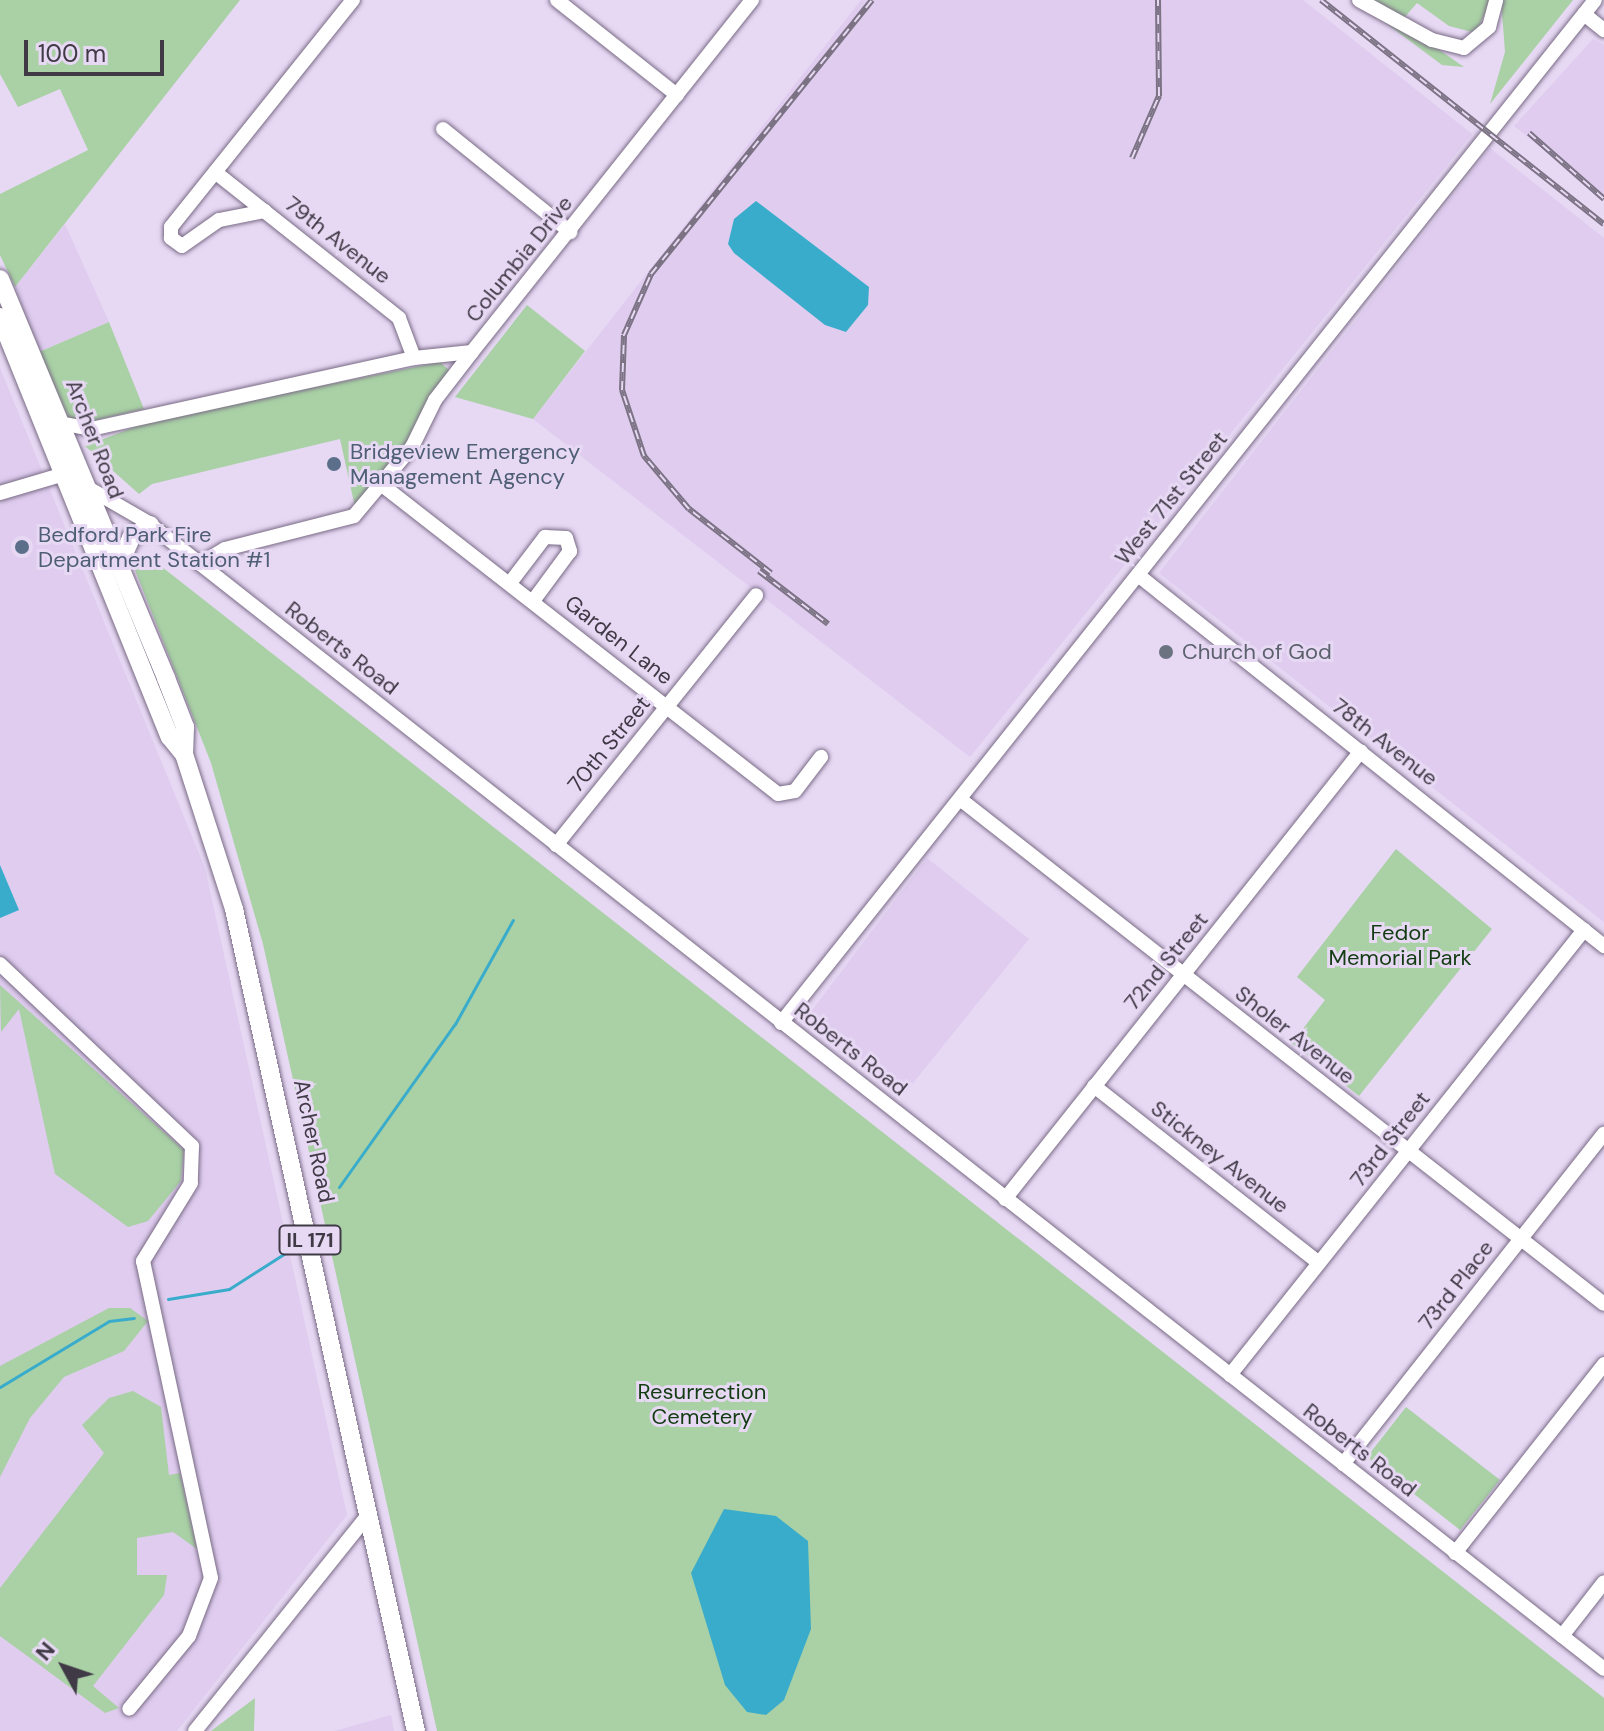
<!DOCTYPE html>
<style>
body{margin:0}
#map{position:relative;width:1604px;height:1731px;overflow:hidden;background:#e7d8f4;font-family:"DM Sans",sans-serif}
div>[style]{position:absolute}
.built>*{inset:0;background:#dfccef}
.green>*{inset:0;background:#a9d1a5}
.water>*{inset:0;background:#3aaccb}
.stream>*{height:3px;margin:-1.5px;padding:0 1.5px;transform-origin:1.5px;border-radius:1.5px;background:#3aaccb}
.roads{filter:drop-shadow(0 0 2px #796b85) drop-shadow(0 0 2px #796b85)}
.minor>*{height:14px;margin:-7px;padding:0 7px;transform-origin:7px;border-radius:7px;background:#fff}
.major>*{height:18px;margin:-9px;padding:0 9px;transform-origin:9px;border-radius:9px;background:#fff}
.rail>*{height:6px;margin-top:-3px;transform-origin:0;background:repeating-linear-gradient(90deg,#e7d8f4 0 9px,#7b7284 0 18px);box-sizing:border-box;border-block:2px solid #7b7284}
.dots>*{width:22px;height:22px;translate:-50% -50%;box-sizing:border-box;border:4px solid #e7d8f4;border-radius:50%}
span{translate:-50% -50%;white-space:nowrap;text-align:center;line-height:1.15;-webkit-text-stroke:6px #e7d8f4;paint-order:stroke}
.shield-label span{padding:2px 6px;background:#e7d8f4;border:2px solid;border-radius:6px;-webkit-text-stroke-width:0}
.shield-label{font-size:20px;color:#403a46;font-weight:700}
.street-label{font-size:22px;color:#403a46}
.service-label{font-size:22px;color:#4e5e75}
.left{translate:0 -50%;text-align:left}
.worship-label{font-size:22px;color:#5b616d}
.park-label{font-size:22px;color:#133c12}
.north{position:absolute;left:24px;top:1627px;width:80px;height:80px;-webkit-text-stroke:6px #e7d8f4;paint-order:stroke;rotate:310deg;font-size:22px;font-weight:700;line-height:32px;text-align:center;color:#403a46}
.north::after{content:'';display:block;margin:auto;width:28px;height:36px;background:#403a46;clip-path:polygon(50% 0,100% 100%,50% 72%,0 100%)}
.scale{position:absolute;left:24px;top:40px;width:140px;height:36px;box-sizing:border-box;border:4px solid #403a46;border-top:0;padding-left:10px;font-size:24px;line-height:28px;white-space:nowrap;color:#403a46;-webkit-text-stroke:6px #e7d8f4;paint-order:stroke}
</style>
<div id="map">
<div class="built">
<div style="clip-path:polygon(861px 0,1303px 0,1472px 134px,970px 757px,533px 419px)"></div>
<div style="clip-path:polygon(1593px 39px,1604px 45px,1604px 198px,1514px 126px)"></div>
<div style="clip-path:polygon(1490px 148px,1604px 238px,1604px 922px,1159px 573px)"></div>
<div style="clip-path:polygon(65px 224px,109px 322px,39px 352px,15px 287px)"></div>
<div style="clip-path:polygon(0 368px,205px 868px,347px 1515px,177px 1731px,0 1731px)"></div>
<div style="clip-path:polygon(927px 858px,1029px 939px,905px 1093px,807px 1017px)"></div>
<div style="clip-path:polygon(391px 1715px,394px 1731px,335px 1731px)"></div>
</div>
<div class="green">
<div style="clip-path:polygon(0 0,240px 0,15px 287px,0 255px,0 194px,88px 150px,60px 89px,18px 107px,0 74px)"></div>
<div style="clip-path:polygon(1375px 0,1491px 0,1476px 33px,1449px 26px,1417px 3px,1404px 18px)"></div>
<div style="clip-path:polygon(1501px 0,1573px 0,1490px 104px,1505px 52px)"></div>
<div style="clip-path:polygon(1379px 18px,1431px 44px,1464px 67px,1442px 65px)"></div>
<div style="clip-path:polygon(527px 305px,585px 351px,533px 419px,455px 397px)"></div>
<div style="clip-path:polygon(109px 322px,144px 409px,84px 423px,69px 419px,39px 352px)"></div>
<div style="clip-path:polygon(440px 362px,449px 370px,407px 442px,355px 507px,340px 439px,152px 484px,139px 494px,85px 446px,153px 420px)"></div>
<div style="clip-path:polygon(148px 556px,1604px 1698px,1604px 1731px,437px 1731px,263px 944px,211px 763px,135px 570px)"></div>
<div style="clip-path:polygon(1396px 849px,1492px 929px,1359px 1096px,1292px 1043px,1325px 1000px,1297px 977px)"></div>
<div style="clip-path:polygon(0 985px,184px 1150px,181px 1181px,148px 1221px,128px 1227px,55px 1174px,19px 1009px,1px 1032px)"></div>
<div style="clip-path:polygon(109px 1308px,130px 1308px,148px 1321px,124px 1351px,64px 1377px,30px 1418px,0 1477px,0 1366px)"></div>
<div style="clip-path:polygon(133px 1391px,161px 1407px,169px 1475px,180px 1473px,197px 1549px,173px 1532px,137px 1538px,137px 1575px,167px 1575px,164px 1595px,93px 1686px,119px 1708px,105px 1713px,0 1636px,0 1588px,104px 1453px,82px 1425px,109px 1398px)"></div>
<div style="clip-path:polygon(1406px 1407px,1500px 1480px,1460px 1530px,1367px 1457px)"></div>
<div style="clip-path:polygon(255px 1698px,254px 1731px,211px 1731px)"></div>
</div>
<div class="water">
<div style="clip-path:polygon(756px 201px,869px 287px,868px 305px,846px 332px,825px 325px,734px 253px,728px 244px,734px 219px)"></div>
<div style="clip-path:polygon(0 865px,19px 910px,0 918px)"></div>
<div style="clip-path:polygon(724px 1509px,776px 1516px,808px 1541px,811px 1629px,784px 1700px,766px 1715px,747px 1712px,725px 1685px,691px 1573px)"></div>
</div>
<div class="stream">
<div style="left:339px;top:1187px;width:200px;rotate:-54.6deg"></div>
<div style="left:455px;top:1024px;width:119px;rotate:-60.9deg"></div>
<div style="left:168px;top:1299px;width:62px;rotate:-9.3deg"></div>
<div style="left:229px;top:1289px;width:72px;rotate:-32.6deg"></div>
<div style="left:0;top:1387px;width:127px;rotate:-31.2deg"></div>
<div style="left:109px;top:1321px;width:25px;rotate:-7deg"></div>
</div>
<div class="roads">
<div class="minor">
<div style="left:557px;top:0;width:153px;rotate:38.4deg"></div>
<div style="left:1359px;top:0;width:83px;rotate:28.7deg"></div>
<div style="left:1432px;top:40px;width:33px;rotate:14deg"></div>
<div style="left:1464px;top:48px;width:33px;rotate:-40deg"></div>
<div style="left:1489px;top:27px;width:28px;rotate:-75deg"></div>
<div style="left:1584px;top:14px;width:26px;rotate:39deg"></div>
<div style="left:443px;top:129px;width:164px;rotate:39deg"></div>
<div style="left:215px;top:172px;width:235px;rotate:38.4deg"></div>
<div style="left:399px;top:318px;width:43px;rotate:69.4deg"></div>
<div style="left:265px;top:211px;width:47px;rotate:168.9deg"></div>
<div style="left:219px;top:220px;width:45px;rotate:144.9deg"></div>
<div style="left:182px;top:246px;width:14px;rotate:-144deg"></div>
<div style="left:171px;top:238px;width:11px;rotate:-90deg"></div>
<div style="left:171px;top:227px;width:291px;rotate:-51.3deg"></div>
<div style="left:65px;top:424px;width:26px;rotate:11deg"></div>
<div style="left:91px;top:429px;width:331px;rotate:-12.4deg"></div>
<div style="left:414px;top:358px;width:58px;rotate:-5.9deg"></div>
<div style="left:472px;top:352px;width:450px;rotate:-51.5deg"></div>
<div style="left:382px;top:485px;width:502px;rotate:37.97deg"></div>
<div style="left:778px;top:794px;width:17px;rotate:-10deg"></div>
<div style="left:795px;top:791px;width:43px;rotate:-52.6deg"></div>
<div style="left:0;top:493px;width:67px;rotate:-16.5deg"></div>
<div style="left:64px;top:474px;width:96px;rotate:30deg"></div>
<div style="left:147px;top:522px;width:1854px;rotate:38.21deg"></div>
<div style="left:200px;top:564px;width:29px;rotate:-31deg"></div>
<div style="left:225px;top:549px;width:133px;rotate:-14.3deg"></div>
<div style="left:354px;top:516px;width:90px;rotate:-50deg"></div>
<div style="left:412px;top:447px;width:52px;rotate:-63.9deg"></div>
<div style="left:435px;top:400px;width:61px;rotate:-52.4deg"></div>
<div style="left:1138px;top:575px;width:596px;rotate:38.52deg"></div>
<div style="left:510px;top:583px;width:58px;rotate:-52.7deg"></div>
<div style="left:545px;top:537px;width:21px;rotate:3deg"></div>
<div style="left:566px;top:538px;width:14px;rotate:73deg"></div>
<div style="left:570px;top:551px;width:62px;rotate:126.5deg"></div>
<div style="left:960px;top:799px;width:818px;rotate:38.1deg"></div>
<div style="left:556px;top:845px;width:320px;rotate:-51.3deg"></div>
<div style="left:0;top:964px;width:265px;rotate:43.5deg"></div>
<div style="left:192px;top:1146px;width:37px;rotate:92deg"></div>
<div style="left:191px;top:1183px;width:92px;rotate:121.6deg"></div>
<div style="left:143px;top:1261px;width:324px;rotate:77.9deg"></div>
<div style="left:211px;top:1578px;width:62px;rotate:110.8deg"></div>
<div style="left:189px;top:1636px;width:94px;rotate:129.4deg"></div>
<div style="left:781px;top:1023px;width:1307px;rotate:-51.49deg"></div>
<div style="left:1094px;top:1086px;width:286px;rotate:38.2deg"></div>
<div style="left:1005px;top:1199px;width:572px;rotate:-51.53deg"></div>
<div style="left:1230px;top:1375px;width:569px;rotate:-51.5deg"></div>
<div style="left:1343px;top:1464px;width:421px;rotate:-51.7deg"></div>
<div style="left:1455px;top:1553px;width:241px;rotate:-51.7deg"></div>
<div style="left:1562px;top:1636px;width:68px;rotate:-52.1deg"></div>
<div style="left:195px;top:1731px;width:277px;rotate:-51.3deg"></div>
</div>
<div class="major">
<div style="left:0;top:279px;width:432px;rotate:67.4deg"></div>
<div style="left:166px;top:678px;width:53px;rotate:68.8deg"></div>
<div style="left:185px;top:727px;width:27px;rotate:92deg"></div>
<div style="left:0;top:317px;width:453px;rotate:68deg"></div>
<div style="left:170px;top:737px;width:22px;rotate:51deg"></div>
<div style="left:184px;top:754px;width:163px;rotate:72.1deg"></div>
<div style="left:234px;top:909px;width:842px;rotate:77.52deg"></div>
<div style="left:119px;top:565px;width:30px;rotate:-66deg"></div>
<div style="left:131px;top:538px;width:23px;rotate:-34deg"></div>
</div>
</div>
<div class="rail">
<div style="left:1321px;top:0;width:361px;rotate:38.4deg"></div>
<div style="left:1529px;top:133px;width:100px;rotate:41.3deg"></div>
<div style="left:1132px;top:158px;width:68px;rotate:-66.5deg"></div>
<div style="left:1159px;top:96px;width:96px;rotate:-90.6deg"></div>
<div style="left:759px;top:571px;width:87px;rotate:37.5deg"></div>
<div style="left:771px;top:573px;width:104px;rotate:-142deg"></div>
<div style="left:689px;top:509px;width:70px;rotate:-130.3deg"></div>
<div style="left:644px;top:456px;width:70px;rotate:-108.4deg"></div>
<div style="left:622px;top:390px;width:55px;rotate:-87.9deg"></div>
<div style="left:624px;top:335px;width:67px;rotate:-66.1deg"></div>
<div style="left:651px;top:274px;width:352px;rotate:-51.1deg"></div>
</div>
<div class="dots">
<div style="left:334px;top:464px;background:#5c6f8a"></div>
<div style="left:22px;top:547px;background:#5c6f8a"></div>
<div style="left:1166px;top:652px;background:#6b7280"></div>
</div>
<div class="shield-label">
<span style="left:310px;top:1240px">IL 171</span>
</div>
<div class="street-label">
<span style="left:338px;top:240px;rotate:38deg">79th Avenue</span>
<span style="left:519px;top:259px;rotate:-51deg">Columbia Drive</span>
<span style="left:95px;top:439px;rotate:69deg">Archer Road</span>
<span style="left:1171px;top:498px;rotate:-51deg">West 71st Street</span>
<span style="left:619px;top:640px;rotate:38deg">Garden Lane</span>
<span style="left:342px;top:648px;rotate:38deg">Roberts Road</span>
<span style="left:1385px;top:742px;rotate:38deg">78th Avenue</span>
<span style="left:609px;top:744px;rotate:-51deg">70th Street</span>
<span style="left:1166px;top:961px;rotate:-51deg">72nd Street</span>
<span style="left:1295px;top:1035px;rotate:38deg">Sholer Avenue</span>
<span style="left:851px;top:1049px;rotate:38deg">Roberts Road</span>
<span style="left:1390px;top:1139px;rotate:-52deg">73rd Street</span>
<span style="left:314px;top:1141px;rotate:78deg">Archer Road</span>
<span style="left:1220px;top:1157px;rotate:38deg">Stickney Avenue</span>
<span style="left:1456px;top:1285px;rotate:-52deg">73rd Place</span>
<span style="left:1360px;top:1450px;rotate:38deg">Roberts Road</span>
</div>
<div class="service-label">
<span class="left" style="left:350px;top:464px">Bridgeview Emergency<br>Management Agency</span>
<span class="left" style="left:38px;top:547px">Bedford Park Fire<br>Department Station #1</span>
</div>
<div class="worship-label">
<span class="left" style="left:1182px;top:652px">Church of God</span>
</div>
<div class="park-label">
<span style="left:1400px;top:945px">Fedor<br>Memorial Park</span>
<span style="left:702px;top:1404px">Resurrection<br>Cemetery</span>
</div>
<div class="north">N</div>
<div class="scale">100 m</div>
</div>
